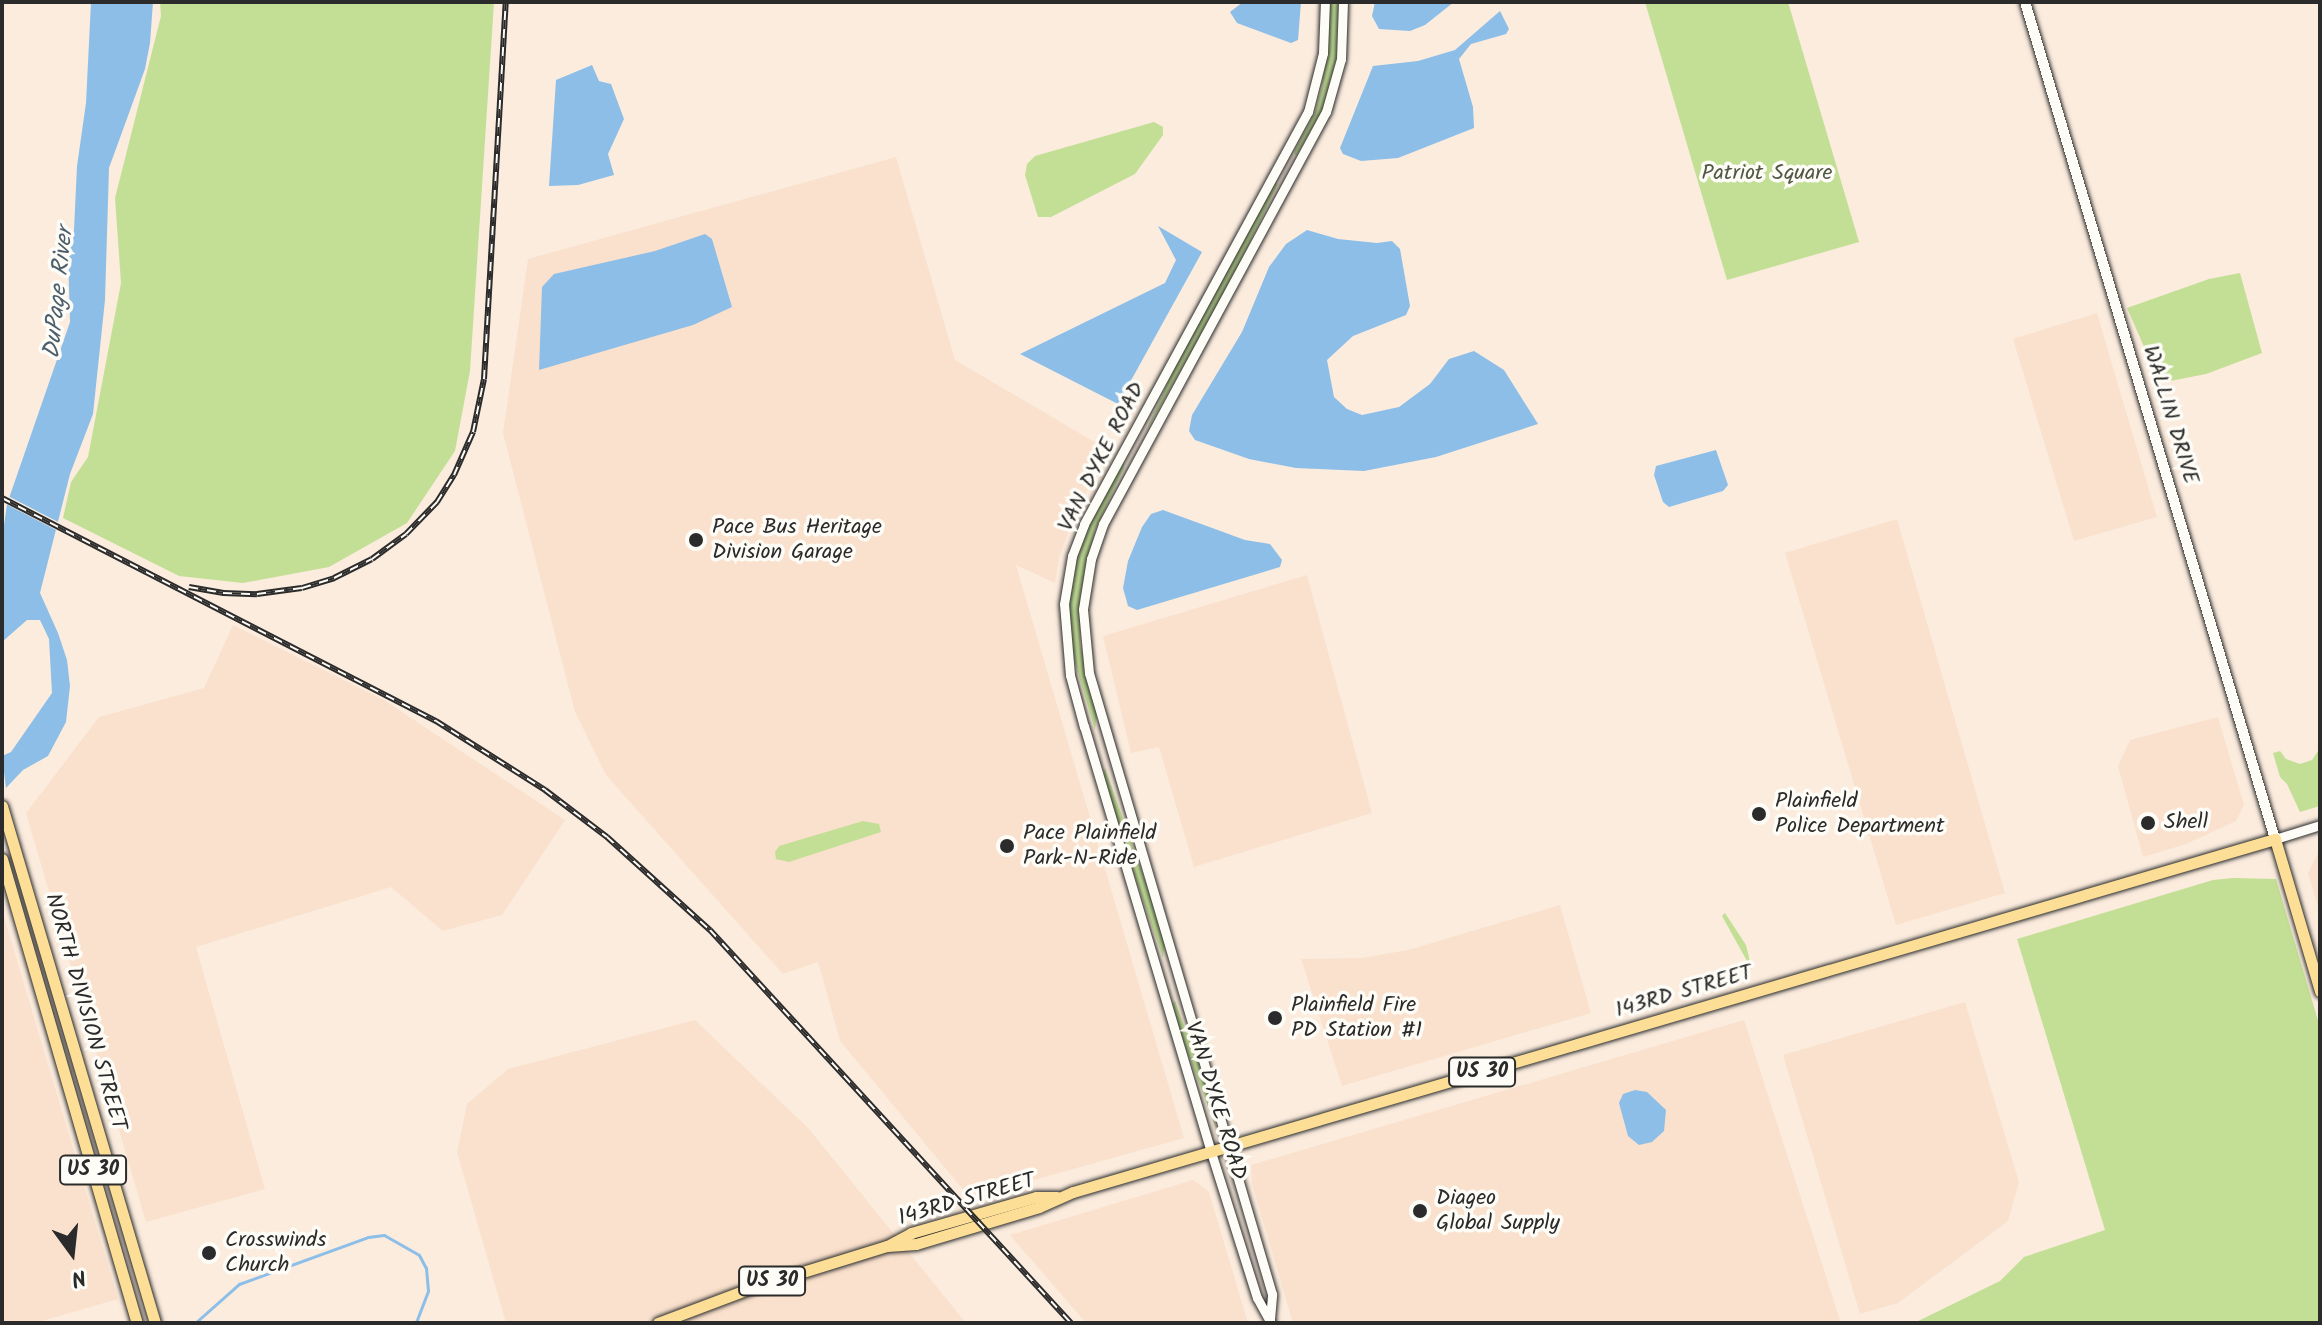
<!DOCTYPE html>
<style>
body{margin:0}
#map{position:relative;width:2322px;height:1325px;overflow:hidden;background:#fbecde;font-family:Kalam,sans-serif}
div>[style]{position:absolute}
.built>*{inset:0;background:#fae1cd}
.green>*{inset:0;background:#c3df96}
.water>*{inset:0;background:#8cbee8}
.pier>*{inset:0;background:#fbecde}
.stream>*{height:3px;margin:-1.5px;padding:0 1.5px;transform-origin:1.5px;border-radius:1.5px;background:#8cbee8}
.roads{filter:drop-shadow(0 0 2px #2b2b2b) drop-shadow(0 0 2px #2b2b2b)}
.tertiary>*{height:9px;margin:-4.5px;padding:0 4.5px;transform-origin:4.5px;border-radius:4.5px;background:#fdfcf7}
.secondary>*{height:10px;margin:-5px;padding:0 5px;transform-origin:5px;border-radius:5px;background:#fdfcf7}
.primary>*{height:11px;margin:-5.5px;padding:0 5.5px;transform-origin:5.5px;border-radius:5.5px;background:#fcde96}
.rail>*{height:6px;margin-top:-3px;transform-origin:0;background:repeating-linear-gradient(90deg,#fdfcf7 0 9px,#2b2b2b 0 18px);box-sizing:border-box;border-block:2px solid #2b2b2b}
.dots>*{width:22px;height:22px;translate:-50% -50%;box-sizing:border-box;border:4px solid #fdfcf7;border-radius:50%}
span{translate:-50% -50%;white-space:nowrap;text-align:center;line-height:1.15;-webkit-text-stroke:7px #fdfcf7;paint-order:stroke}
.shield-label span{padding:2px 6px;background:#fdfcf7;border:2px solid;border-radius:6px;-webkit-text-stroke-width:0}
.shield-label{font-size:20px;color:#2b2b2b;font-weight:700}
.park-label{font-size:22px;color:#515846}
.street-label{font-size:22px;color:#2b2b2b}
.poi-label{font-size:22px;color:#2b2b2b}
.left{translate:0 -50%;text-align:left}
.water-label{font-size:24px;color:#4d5e6d;font-style:italic}
.frame{position:absolute;inset:0;border:4px solid #2b2b2b;pointer-events:none}
.north{position:absolute;left:32px;top:1213px;width:80px;height:80px;-webkit-text-stroke:6px #fdfcf7;paint-order:stroke;rotate:165deg;font-size:22px;font-weight:700;line-height:32px;text-align:center;color:#2b2b2b}
.north::after{content:'';display:block;margin:auto;width:28px;height:36px;background:#2b2b2b;clip-path:polygon(50% 0,100% 100%,50% 72%,0 100%)}
</style>
<div id="map">
<div class="built">
<div style="clip-path:polygon(896px 157px,955px 360px,1098px 444px,1102px 460px,1073px 519px,1059px 558px,1055px 583px,1016px 565px,1184px 1138px,970px 1198px,840px 1041px,818px 962px,783px 974px,606px 775px,575px 712px,503px 433px,528px 259px)"></div>
<div style="clip-path:polygon(2097px 313px,2157px 517px,2074px 541px,2013px 339px)"></div>
<div style="clip-path:polygon(1897px 519px,2005px 893px,1896px 925px,1785px 553px)"></div>
<div style="clip-path:polygon(1307px 575px,1372px 813px,1194px 867px,1159px 747px,1131px 753px,1103px 636px)"></div>
<div style="clip-path:polygon(233px 625px,384px 700px,565px 820px,502px 915px,443px 931px,391px 887px,196px 947px,265px 1189px,146px 1222px,26px 813px,99px 717px,204px 688px)"></div>
<div style="clip-path:polygon(2218px 717px,2244px 805px,2236px 821px,2186px 844px,2143px 857px,2118px 766px,2130px 740px)"></div>
<div style="clip-path:polygon(2320px 849px,2320px 914px,2308px 873px)"></div>
<div style="clip-path:polygon(1560px 905px,1591px 1013px,1342px 1086px,1301px 959px,1362px 958px,1408px 950px)"></div>
<div style="clip-path:polygon(2px 910px,118px 1299px,35px 1323px,2px 1323px)"></div>
<div style="clip-path:polygon(1965px 1002px,2019px 1182px,2008px 1221px,1898px 1303px,1860px 1314px,1783px 1055px)"></div>
<div style="clip-path:polygon(695px 1020px,809px 1129px,966px 1323px,506px 1323px,457px 1152px,467px 1104px,508px 1069px)"></div>
<div style="clip-path:polygon(1744px 1020px,1841px 1323px,1293px 1323px,1252px 1184px,1251px 1165px)"></div>
<div style="clip-path:polygon(1193px 1180px,1209px 1192px,1248px 1323px,1086px 1323px,1010px 1235px)"></div>
</div>
<div class="green">
<div style="clip-path:polygon(160px 2px,494px 2px,470px 371px,455px 451px,407px 523px,329px 567px,243px 583px,179px 576px,63px 518px,71px 482px,88px 457px,121px 283px,115px 198px,161px 16px)"></div>
<div style="clip-path:polygon(1329px 2px,1340px 2px,1338px 53px,1322px 111px,1296px 156px,1294px 152px,1315px 112px,1322px 87px)"></div>
<div style="clip-path:polygon(1645px 2px,1788px 2px,1859px 242px,1727px 280px)"></div>
<div style="clip-path:polygon(1154px 122px,1163px 127px,1163px 135px,1135px 174px,1051px 217px,1038px 217px,1025px 175px,1027px 164px,1035px 156px)"></div>
<div style="clip-path:polygon(1274px 181px,1278px 184px,1229px 285px,1146px 431px,1188px 338px)"></div>
<div style="clip-path:polygon(2240px 273px,2262px 353px,2206px 374px,2160px 383px,2127px 308px,2209px 279px)"></div>
<div style="clip-path:polygon(1124px 461px,1124px 468px,1095px 530px,1080px 598px,1080px 644px,1097px 713px,1095px 730px,1073px 656px,1068px 605px,1076px 558px,1086px 529px)"></div>
<div style="clip-path:polygon(2320px 748px,2320px 806px,2300px 812px,2287px 784px,2280px 777px,2273px 753px,2280px 751px,2286px 759px,2300px 764px,2312px 760px)"></div>
<div style="clip-path:polygon(1105px 768px,1155px 908px,1165px 944px,1163px 958px,1121px 836px,1103px 777px)"></div>
<div style="clip-path:polygon(863px 821px,879px 824px,881px 832px,789px 862px,776px 859px,775px 852px,779px 846px)"></div>
<div style="clip-path:polygon(2233px 878px,2276px 879px,2320px 1027px,2320px 1323px,1914px 1323px,2000px 1281px,2024px 1257px,2105px 1230px,2017px 939px,2213px 880px)"></div>
<div style="clip-path:polygon(1725px 913px,1746px 945px,1752px 970px,1722px 916px)"></div>
<div style="clip-path:polygon(1175px 1001px,1210px 1094px,1216px 1128px,1180px 1033px,1171px 1005px)"></div>
</div>
<div class="water">
<div style="clip-path:polygon(91px 2px,153px 2px,150px 43px,145px 69px,109px 168px,105px 300px,93px 414px,70px 474px,40px 593px,58px 633px,67px 660px,70px 686px,66px 722px,48px 756px,23px 770px,6px 788px,2px 756px,11px 752px,52px 693px,49px 639px,40px 620px,27px 620px,2px 642px,2px 540px,7px 504px,70px 322px,68px 253px,74px 230px,77px 166px,86px 103px)"></div>
<div style="clip-path:polygon(1243px 2px,1301px 2px,1298px 40px,1291px 43px,1237px 23px,1230px 12px)"></div>
<div style="clip-path:polygon(1375px 2px,1454px 2px,1425px 25px,1410px 31px,1379px 29px,1372px 16px)"></div>
<div style="clip-path:polygon(1500px 11px,1509px 29px,1506px 34px,1471px 44px,1459px 59px,1473px 107px,1474px 128px,1398px 158px,1361px 161px,1343px 154px,1340px 148px,1373px 66px,1418px 61px,1455px 50px)"></div>
<div style="clip-path:polygon(592px 65px,599px 81px,611px 84px,624px 119px,608px 154px,614px 175px,578px 185px,549px 186px,556px 80px)"></div>
<div style="clip-path:polygon(1158px 226px,1202px 252px,1118px 404px,1020px 354px,1165px 283px,1176px 260px)"></div>
<div style="clip-path:polygon(1307px 230px,1338px 239px,1377px 243px,1392px 241px,1400px 249px,1410px 306px,1406px 315px,1353px 336px,1327px 360px,1334px 397px,1347px 409px,1362px 415px,1399px 407px,1430px 384px,1449px 359px,1474px 351px,1504px 370px,1538px 424px,1436px 457px,1364px 471px,1296px 468px,1249px 459px,1195px 440px,1189px 431px,1192px 415px,1242px 332px,1269px 267px,1286px 244px)"></div>
<div style="clip-path:polygon(705px 234px,712px 239px,732px 307px,693px 325px,539px 370px,542px 287px,554px 274px,655px 251px)"></div>
<div style="clip-path:polygon(1716px 450px,1728px 485px,1723px 491px,1669px 507px,1663px 502px,1654px 475px,1656px 466px)"></div>
<div style="clip-path:polygon(1163px 510px,1245px 540px,1270px 544px,1282px 560px,1280px 567px,1137px 610px,1128px 606px,1123px 588px,1128px 561px,1142px 527px,1151px 514px)"></div>
<div style="clip-path:polygon(1635px 1090px,1647px 1092px,1666px 1110px,1664px 1131px,1652px 1142px,1639px 1145px,1628px 1136px,1619px 1103px,1623px 1094px)"></div>
</div>
<div class="pier">
<div style="clip-path:polygon(6px 495px,62px 524px,60px 532px,4px 503px)"></div>
</div>
<div class="stream">
<div style="left:195px;top:1323px;width:59px;rotate:-41.6deg"></div>
<div style="left:239px;top:1284px;width:137px;rotate:-20deg"></div>
<div style="left:368px;top:1237px;width:16px;rotate:-7deg"></div>
<div style="left:384px;top:1235px;width:40px;rotate:29.7deg"></div>
<div style="left:419px;top:1255px;width:15px;rotate:62deg"></div>
<div style="left:426px;top:1268px;width:23px;rotate:85deg"></div>
<div style="left:428px;top:1291px;width:34px;rotate:111deg"></div>
</div>
<div class="roads">
<div class="tertiary">
<div style="left:2275px;top:839px;width:47px;rotate:-17.3deg"></div>
<div style="left:1270px;top:1319px;width:25px;rotate:-85deg"></div>
<div style="left:1272px;top:1294px;width:647px;rotate:-106.42deg"></div>
<div style="left:1089px;top:673px;width:64px;rotate:-95.4deg"></div>
<div style="left:1083px;top:609px;width:51px;rotate:-80.9deg"></div>
<div style="left:1091px;top:559px;width:37px;rotate:-71deg"></div>
<div style="left:1103px;top:524px;width:468px;rotate:-61.6deg"></div>
<div style="left:1326px;top:112px;width:55px;rotate:-74.2deg"></div>
<div style="left:1341px;top:59px;width:57px;rotate:-88deg"></div>
<div style="left:1271px;top:1323px;width:29px;rotate:-119deg"></div>
<div style="left:1257px;top:1298px;width:153px;rotate:-107.5deg"></div>
<div style="left:1211px;top:1152px;width:444px;rotate:-106.6deg"></div>
<div style="left:1084px;top:727px;width:54px;rotate:-105.1deg"></div>
<div style="left:1070px;top:675px;width:71px;rotate:-94.8deg"></div>
<div style="left:1064px;top:604px;width:49px;rotate:-80.5deg"></div>
<div style="left:1072px;top:556px;width:34px;rotate:-69deg"></div>
<div style="left:1084px;top:524px;width:469px;rotate:-61.5deg"></div>
<div style="left:1308px;top:112px;width:61px;rotate:-75.7deg"></div>
<div style="left:1323px;top:53px;width:51px;rotate:-87.8deg"></div>
</div>
<div class="secondary">
<div style="left:2025px;top:2px;width:874px;rotate:73.37deg"></div>
</div>
<div class="primary">
<div style="left:2px;top:806px;width:539px;rotate:73.51deg"></div>
<div style="left:2px;top:859px;width:483px;rotate:73.8deg"></div>
<div style="left:887px;top:1246px;width:29px;rotate:-4deg"></div>
<div style="left:916px;top:1244px;width:128px;rotate:-16.7deg"></div>
<div style="left:1039px;top:1207px;width:37px;rotate:-24deg"></div>
<div style="left:1073px;top:1192px;width:1253px;rotate:-16.37deg"></div>
<div style="left:2275px;top:839px;width:159px;rotate:73.5deg"></div>
<div style="left:658px;top:1323px;width:99px;rotate:-20.6deg"></div>
<div style="left:751px;top:1288px;width:142px;rotate:-17.2deg"></div>
<div style="left:887px;top:1246px;width:27px;rotate:-28deg"></div>
<div style="left:911px;top:1233px;width:130px;rotate:-16.1deg"></div>
<div style="left:1036px;top:1197px;width:21px"></div>
</div>
</div>
<div class="rail">
<div style="left:2px;top:498px;width:488px;rotate:27.2deg"></div>
<div style="left:436px;top:721px;width:129px;rotate:32.3deg"></div>
<div style="left:545px;top:790px;width:78px;rotate:37.2deg"></div>
<div style="left:607px;top:837px;width:139px;rotate:42.1deg"></div>
<div style="left:710px;top:930px;width:534px;rotate:47.43deg"></div>
<div style="left:189px;top:587px;width:35px;rotate:10deg"></div>
<div style="left:223px;top:593px;width:34px;rotate:2deg"></div>
<div style="left:257px;top:594px;width:45px;rotate:-7.6deg"></div>
<div style="left:302px;top:588px;width:34px;rotate:-17deg"></div>
<div style="left:334px;top:578px;width:42px;rotate:-26.6deg"></div>
<div style="left:372px;top:559px;width:42px;rotate:-36.3deg"></div>
<div style="left:406px;top:534px;width:45px;rotate:-45.9deg"></div>
<div style="left:437px;top:502px;width:32px;rotate:-58deg"></div>
<div style="left:454px;top:475px;width:47px;rotate:-66.2deg"></div>
<div style="left:473px;top:432px;width:54px;rotate:-78.3deg"></div>
<div style="left:484px;top:379px;width:378px;rotate:-86.7deg"></div>
</div>
<div class="dots">
<div style="left:696px;top:540px;background:#2b2b2b"></div>
<div style="left:1759px;top:814px;background:#2b2b2b"></div>
<div style="left:2148px;top:823px;background:#2b2b2b"></div>
<div style="left:1007px;top:846px;background:#2b2b2b"></div>
<div style="left:1275px;top:1018px;background:#2b2b2b"></div>
<div style="left:1420px;top:1211px;background:#2b2b2b"></div>
<div style="left:209px;top:1253px;background:#2b2b2b"></div>
</div>
<div class="shield-label">
<span style="left:1482px;top:1072px">US 30</span>
<span style="left:93px;top:1170px">US 30</span>
<span style="left:772px;top:1281px">US 30</span>
</div>
<div class="park-label">
<span style="left:1767px;top:174px">Patriot Square</span>
</div>
<div class="street-label">
<span style="left:2170px;top:415px;rotate:73deg">WALLIN DRIVE</span>
<span style="left:1102px;top:457px;rotate:-63deg">VAN DYKE ROAD</span>
<span style="left:1684px;top:992px;rotate:-16deg">143RD STREET</span>
<span style="left:85px;top:1012px;rotate:74deg">NORTH DIVISION STREET</span>
<span style="left:1215px;top:1101px;rotate:73deg">VAN DYKE ROAD</span>
<span style="left:967px;top:1200px;rotate:-16deg">143RD STREET</span>
</div>
<div class="poi-label">
<span class="left" style="left:712px;top:540px">Pace Bus Heritage<br>Division Garage</span>
<span class="left" style="left:1775px;top:814px">Plainfield<br>Police Department</span>
<span class="left" style="left:2164px;top:823px">Shell</span>
<span class="left" style="left:1023px;top:846px">Pace Plainfield<br>Park-N-Ride</span>
<span class="left" style="left:1291px;top:1018px">Plainfield Fire<br>PD Station #1</span>
<span class="left" style="left:1436px;top:1211px">Diageo<br>Global Supply</span>
<span class="left" style="left:225px;top:1253px">Crosswinds<br>Church</span>
</div>
<div class="water-label">
<span style="left:59px;top:293px;rotate:-84deg">DuPage River</span>
</div>
<div class="frame"></div>
<div class="north">N</div>
</div>
